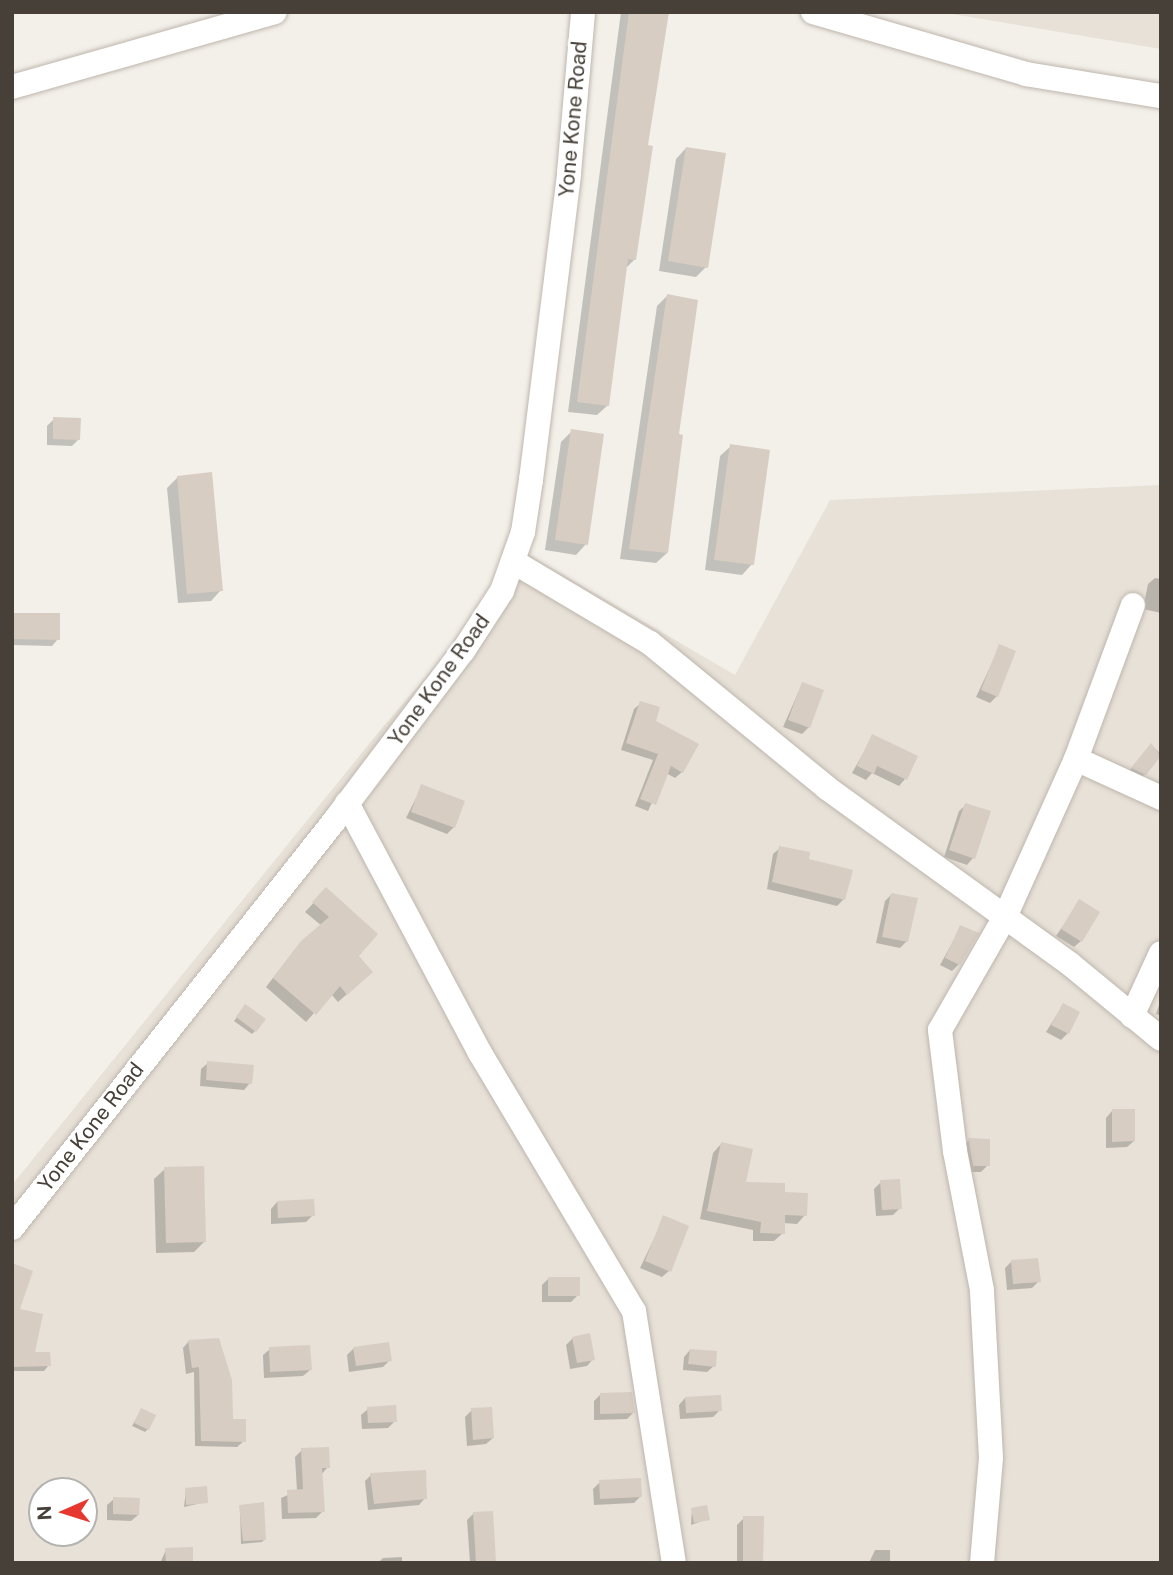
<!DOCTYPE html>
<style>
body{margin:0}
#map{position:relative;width:1173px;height:1575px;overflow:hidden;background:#f3f0ea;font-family:"Public Sans",sans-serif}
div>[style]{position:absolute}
.residential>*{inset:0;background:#e7e1d8}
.shadow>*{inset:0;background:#0003}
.building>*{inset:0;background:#d7cdc3}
.roads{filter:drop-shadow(0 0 2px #beb6ad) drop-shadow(0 0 2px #beb6ad)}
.minor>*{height:24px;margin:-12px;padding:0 12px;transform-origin:12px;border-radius:12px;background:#fff}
span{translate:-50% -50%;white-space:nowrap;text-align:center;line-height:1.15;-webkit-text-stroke:5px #fff;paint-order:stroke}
.street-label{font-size:21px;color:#474039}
.frame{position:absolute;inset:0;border:14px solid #474039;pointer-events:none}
.north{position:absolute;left:28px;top:1477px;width:70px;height:70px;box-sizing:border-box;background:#fff;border:2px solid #b5b3b0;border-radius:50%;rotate:267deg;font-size:19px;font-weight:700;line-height:28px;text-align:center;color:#474039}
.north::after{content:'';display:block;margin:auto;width:24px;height:32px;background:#e6382e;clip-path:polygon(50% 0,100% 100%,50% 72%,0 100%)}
</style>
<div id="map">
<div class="residential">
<div style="clip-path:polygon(940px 12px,1161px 12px,1161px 49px)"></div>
<div style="clip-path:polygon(evenodd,1161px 485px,1161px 1563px,12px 1563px,12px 1185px,377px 734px,530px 555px,735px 675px,830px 500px,1161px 485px,42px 1491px,84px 1491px,84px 1533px,42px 1533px,42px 1491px)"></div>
</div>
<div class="shadow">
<div style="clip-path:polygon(621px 12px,668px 12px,646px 147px,635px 259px,625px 269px,608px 405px,597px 415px,568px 412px)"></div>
<div style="clip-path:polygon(686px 148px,706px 267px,696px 277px,659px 271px,676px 159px)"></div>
<div style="clip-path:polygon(667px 296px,667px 553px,656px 563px,620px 559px,657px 306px)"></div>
<div style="clip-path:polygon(54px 419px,79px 439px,72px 446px,47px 445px,47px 426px)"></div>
<div style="clip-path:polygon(572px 431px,586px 544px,576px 555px,545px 550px,561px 442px)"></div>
<div style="clip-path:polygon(731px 446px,752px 564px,742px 575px,705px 570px,720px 456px)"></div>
<div style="clip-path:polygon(178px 477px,221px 590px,211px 601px,178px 603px,167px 488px)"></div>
<div style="clip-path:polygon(1155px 578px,1161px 579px,1161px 613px,1143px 609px,1148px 584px)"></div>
<div style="clip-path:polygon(12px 615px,58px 639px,52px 646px,12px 645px)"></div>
<div style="clip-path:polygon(1000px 646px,997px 696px,990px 703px,976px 697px)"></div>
<div style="clip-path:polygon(802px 684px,809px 727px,802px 734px,783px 727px)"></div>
<div style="clip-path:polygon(641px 703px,682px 772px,675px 778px,666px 773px,648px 811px,635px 806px,653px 760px,621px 750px,634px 709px)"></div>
<div style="clip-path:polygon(873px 736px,905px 779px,899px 786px,872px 773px,866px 780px,852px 773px)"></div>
<div style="clip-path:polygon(1151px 745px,1161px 754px,1145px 774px,1138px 780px,1126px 775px)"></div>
<div style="clip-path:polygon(422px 786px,454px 827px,447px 834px,406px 818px)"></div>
<div style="clip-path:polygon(966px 805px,973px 858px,967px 865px,944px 857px,959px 811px)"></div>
<div style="clip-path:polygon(780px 848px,807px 860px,844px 899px,837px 906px,767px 889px,773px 854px)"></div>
<div style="clip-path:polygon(891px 895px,907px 941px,900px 948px,876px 943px,885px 901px)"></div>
<div style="clip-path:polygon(318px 898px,357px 956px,362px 981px,338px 1002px,331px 994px,306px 1022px,266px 987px,293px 952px,322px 926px,305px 912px)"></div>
<div style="clip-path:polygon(1080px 901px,1081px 941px,1074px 947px,1056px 936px)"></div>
<div style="clip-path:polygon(961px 927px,959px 964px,952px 971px,940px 965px)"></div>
<div style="clip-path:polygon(1161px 999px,1161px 1016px,1156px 1014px)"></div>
<div style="clip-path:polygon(1063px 1005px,1068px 1033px,1061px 1040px,1046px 1032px)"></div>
<div style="clip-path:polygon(243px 1009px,255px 1031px,252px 1034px,234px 1021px)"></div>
<div style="clip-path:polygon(208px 1063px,250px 1083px,244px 1090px,200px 1086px,201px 1069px)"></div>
<div style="clip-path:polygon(1112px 1111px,1134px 1141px,1127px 1147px,1106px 1148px,1106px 1118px)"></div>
<div style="clip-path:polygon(969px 1140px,988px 1165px,981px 1172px,967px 1172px,963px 1147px)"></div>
<div style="clip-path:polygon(721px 1144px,744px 1184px,783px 1194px,805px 1215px,797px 1224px,783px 1223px,783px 1233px,774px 1241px,753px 1241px,753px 1230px,700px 1219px,713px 1153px)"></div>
<div style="clip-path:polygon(165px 1169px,204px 1242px,194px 1252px,156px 1253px,154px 1179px)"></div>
<div style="clip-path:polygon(881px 1182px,900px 1208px,893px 1215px,876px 1216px,874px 1189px)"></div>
<div style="clip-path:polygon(277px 1202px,313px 1215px,306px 1222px,271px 1224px,271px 1209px)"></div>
<div style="clip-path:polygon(664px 1218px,669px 1271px,662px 1277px,640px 1268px)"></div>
<div style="clip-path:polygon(1011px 1262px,1039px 1281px,1032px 1288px,1007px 1290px,1005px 1268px)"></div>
<div style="clip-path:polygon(12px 1268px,17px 1311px,33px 1354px,49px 1365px,44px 1371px,12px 1371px)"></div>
<div style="clip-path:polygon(549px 1278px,578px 1295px,571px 1302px,542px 1302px,542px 1285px)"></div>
<div style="clip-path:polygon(573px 1338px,593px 1359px,587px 1366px,570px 1369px,566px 1345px)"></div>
<div style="clip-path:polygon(189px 1341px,244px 1441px,237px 1447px,195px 1446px,194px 1372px,186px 1374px,183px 1348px)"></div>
<div style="clip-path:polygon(354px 1348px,390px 1360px,383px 1367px,349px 1372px,347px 1355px)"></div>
<div style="clip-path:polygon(270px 1349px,310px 1370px,303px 1376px,264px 1378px,263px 1355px)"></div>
<div style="clip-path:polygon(690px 1350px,714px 1366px,707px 1372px,683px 1370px,684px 1357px)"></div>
<div style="clip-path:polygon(601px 1394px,633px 1413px,627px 1419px,594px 1420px,594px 1401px)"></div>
<div style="clip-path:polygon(685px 1398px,720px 1410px,713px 1417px,680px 1419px,679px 1405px)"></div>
<div style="clip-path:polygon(368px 1409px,395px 1421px,388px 1428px,362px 1429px,361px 1415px)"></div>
<div style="clip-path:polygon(141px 1410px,148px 1429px,145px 1432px,132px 1426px)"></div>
<div style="clip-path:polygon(472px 1410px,493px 1438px,486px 1444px,467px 1446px,465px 1417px)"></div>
<div style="clip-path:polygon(302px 1450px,328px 1467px,321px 1475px,323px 1511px,316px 1518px,282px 1519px,281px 1498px,297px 1491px,295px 1457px)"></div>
<div style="clip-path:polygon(371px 1475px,425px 1498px,419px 1505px,368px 1510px,365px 1481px)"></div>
<div style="clip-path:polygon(600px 1482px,641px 1496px,634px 1503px,594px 1505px,593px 1489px)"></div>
<div style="clip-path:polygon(186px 1490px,206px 1502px,184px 1507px)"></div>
<div style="clip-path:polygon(114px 1499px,138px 1515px,131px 1521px,107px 1520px,107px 1505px)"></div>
<div style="clip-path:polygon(240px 1507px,264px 1540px,262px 1542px,241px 1544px)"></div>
<div style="clip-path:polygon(692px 1509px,708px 1519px,691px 1525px)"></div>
<div style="clip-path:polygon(474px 1513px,494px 1561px,492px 1563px,470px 1563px,467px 1520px)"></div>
<div style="clip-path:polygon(744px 1518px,761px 1563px,737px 1563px,737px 1525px)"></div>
<div style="clip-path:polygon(166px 1550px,192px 1561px,160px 1563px)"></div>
<div style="clip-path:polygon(875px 1550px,890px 1550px,890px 1563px,869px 1563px)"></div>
<div style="clip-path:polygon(402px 1557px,402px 1563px,378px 1563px,383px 1558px)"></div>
</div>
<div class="building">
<div style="clip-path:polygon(629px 12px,669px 12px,648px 145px,653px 146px,636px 260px,628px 259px,609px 406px,577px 402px)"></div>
<div style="clip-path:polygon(686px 147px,726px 153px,708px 268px,668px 261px)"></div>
<div style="clip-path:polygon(667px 294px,698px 300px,679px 434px,683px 435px,668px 553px,629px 549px)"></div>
<div style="clip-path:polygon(53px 417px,81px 418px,80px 440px,53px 439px)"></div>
<div style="clip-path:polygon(571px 429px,604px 434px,588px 545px,555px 540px)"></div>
<div style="clip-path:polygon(730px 444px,770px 450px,754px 565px,714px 560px)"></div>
<div style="clip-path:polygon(212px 472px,223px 591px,187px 594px,177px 476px)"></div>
<div style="clip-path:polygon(12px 613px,60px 613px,60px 640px,12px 639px)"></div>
<div style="clip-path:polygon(999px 644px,1016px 651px,998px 697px,981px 690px)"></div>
<div style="clip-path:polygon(802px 682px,824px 690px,810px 728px,788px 720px)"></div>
<div style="clip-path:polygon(640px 701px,660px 707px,656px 721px,699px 744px,683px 773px,671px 766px,656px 805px,640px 799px,658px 754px,626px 743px)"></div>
<div style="clip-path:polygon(872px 734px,918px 756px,907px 780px,877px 766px,874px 774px,857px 766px)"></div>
<div style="clip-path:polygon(1151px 743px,1161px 756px,1146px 775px,1131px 768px)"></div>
<div style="clip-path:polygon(421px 784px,465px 801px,455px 828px,411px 812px)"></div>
<div style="clip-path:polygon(965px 803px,991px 811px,975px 859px,949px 850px)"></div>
<div style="clip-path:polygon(779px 846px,810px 852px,809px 859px,853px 870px,845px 900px,772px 882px)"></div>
<div style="clip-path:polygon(326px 887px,378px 934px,359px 956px,373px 972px,347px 995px,340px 986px,316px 1015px,273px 978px,301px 941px,329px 917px,312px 902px)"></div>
<div style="clip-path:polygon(891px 893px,918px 898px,908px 942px,882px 937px)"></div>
<div style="clip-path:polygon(1079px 899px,1100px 912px,1082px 942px,1061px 929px)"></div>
<div style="clip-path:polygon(960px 925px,979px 933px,960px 965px,945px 958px)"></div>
<div style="clip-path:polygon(1063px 1003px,1080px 1012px,1069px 1034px,1051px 1025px)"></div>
<div style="clip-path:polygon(245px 1004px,266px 1019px,256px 1032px,236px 1017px)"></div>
<div style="clip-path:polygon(207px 1061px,254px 1065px,252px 1084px,206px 1080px)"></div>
<div style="clip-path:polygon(1112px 1109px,1135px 1109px,1135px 1141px,1112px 1142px)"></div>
<div style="clip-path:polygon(968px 1138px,990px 1139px,990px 1166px,973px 1166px)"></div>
<div style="clip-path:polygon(721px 1142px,753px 1149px,746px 1182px,785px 1183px,785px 1192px,808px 1193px,807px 1216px,785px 1215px,785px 1234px,760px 1233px,761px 1222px,707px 1211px)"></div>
<div style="clip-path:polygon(204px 1166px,206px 1242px,166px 1243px,164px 1167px)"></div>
<div style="clip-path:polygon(900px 1179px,902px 1209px,882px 1210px,880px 1180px)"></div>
<div style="clip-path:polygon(314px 1199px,315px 1216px,278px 1218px,277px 1201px)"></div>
<div style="clip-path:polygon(663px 1215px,689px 1226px,671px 1272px,645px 1261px)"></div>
<div style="clip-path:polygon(1038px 1258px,1041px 1282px,1013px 1284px,1011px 1260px)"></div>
<div style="clip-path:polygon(12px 1263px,33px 1271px,20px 1309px,43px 1314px,35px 1352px,50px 1352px,51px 1366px,12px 1367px)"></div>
<div style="clip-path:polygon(548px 1277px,580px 1277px,580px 1296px,548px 1296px)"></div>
<div style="clip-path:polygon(590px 1333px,595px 1360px,577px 1363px,572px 1337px)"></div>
<div style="clip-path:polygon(219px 1338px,232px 1380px,233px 1419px,246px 1419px,246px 1442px,201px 1441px,199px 1367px,192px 1368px,188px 1340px)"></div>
<div style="clip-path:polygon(389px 1342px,392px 1361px,356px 1366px,353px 1347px)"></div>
<div style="clip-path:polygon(310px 1345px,312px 1370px,270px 1372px,269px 1347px)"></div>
<div style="clip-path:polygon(690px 1349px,717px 1351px,716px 1367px,688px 1364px)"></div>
<div style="clip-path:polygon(632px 1392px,635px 1413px,600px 1414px,600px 1393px)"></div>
<div style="clip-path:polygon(721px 1395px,722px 1411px,686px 1413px,685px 1397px)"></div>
<div style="clip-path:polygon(396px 1405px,397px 1422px,368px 1423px,367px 1407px)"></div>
<div style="clip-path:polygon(492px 1407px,494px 1438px,473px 1440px,471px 1408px)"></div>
<div style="clip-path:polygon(141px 1408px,156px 1415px,149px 1430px,134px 1423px)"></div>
<div style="clip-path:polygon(329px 1447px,330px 1468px,322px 1468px,325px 1512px,288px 1513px,287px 1490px,303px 1489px,301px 1448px)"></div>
<div style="clip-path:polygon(426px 1470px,427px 1499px,374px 1504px,370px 1473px)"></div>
<div style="clip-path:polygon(641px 1478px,642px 1497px,600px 1499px,599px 1480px)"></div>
<div style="clip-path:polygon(207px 1486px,208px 1503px,186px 1505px,185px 1488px)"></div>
<div style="clip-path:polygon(113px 1497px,140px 1498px,139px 1515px,113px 1514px)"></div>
<div style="clip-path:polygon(264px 1502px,266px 1540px,243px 1541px,239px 1505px)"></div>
<div style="clip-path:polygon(707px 1505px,710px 1520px,694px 1523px,691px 1508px)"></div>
<div style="clip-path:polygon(493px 1511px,496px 1562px,476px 1563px,473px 1512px)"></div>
<div style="clip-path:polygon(743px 1516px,764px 1516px,763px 1563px,743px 1563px)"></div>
<div style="clip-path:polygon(193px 1547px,193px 1562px,166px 1563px,165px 1548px)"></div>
</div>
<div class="roads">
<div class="minor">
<div style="left:813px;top:12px;width:222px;rotate:16.2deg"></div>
<div style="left:1026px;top:74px;width:137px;rotate:9.3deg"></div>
<div style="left:12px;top:87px;width:273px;rotate:-15.9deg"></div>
<div style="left:514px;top:562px;width:158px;rotate:30.8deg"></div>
<div style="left:650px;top:643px;width:229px;rotate:39.3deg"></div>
<div style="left:827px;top:788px;width:300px;rotate:35.9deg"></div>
<div style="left:1070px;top:964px;width:118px;rotate:39.5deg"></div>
<div style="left:1076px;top:759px;width:94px;rotate:24.6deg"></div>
<div style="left:347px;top:803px;width:283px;rotate:62deg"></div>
<div style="left:480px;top:1053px;width:300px;rotate:59.2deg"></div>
<div style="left:634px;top:1311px;width:255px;rotate:81deg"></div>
<div style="left:1132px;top:1016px;width:69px;rotate:-65.3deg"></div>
<div style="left:12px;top:1228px;width:520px;rotate:-51.63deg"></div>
<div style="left:335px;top:820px;width:212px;rotate:-52.9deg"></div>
<div style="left:463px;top:651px;width:72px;rotate:-57deg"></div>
<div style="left:502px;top:591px;width:63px;rotate:-70.4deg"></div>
<div style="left:523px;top:532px;width:53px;rotate:-81.3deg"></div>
<div style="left:531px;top:480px;width:309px;rotate:-82.9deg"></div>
<div style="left:569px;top:173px;width:162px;rotate:-85deg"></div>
<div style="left:982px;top:1563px;width:105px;rotate:-85.1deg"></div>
<div style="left:991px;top:1458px;width:168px;rotate:-93.1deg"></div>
<div style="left:982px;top:1290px;width:142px;rotate:-101deg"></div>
<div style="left:955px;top:1151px;width:122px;rotate:-97.1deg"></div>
<div style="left:940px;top:1030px;width:130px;rotate:-60.1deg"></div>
<div style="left:1005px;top:917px;width:173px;rotate:-65.8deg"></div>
<div style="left:1076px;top:759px;width:164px;rotate:-69.7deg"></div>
</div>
</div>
<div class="street-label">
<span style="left:573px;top:119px;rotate:-85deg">Yone Kone Road</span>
<span style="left:439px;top:680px;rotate:-54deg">Yone Kone Road</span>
<span style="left:91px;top:1127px;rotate:-52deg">Yone Kone Road</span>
</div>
<div class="frame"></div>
<div class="north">N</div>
</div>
